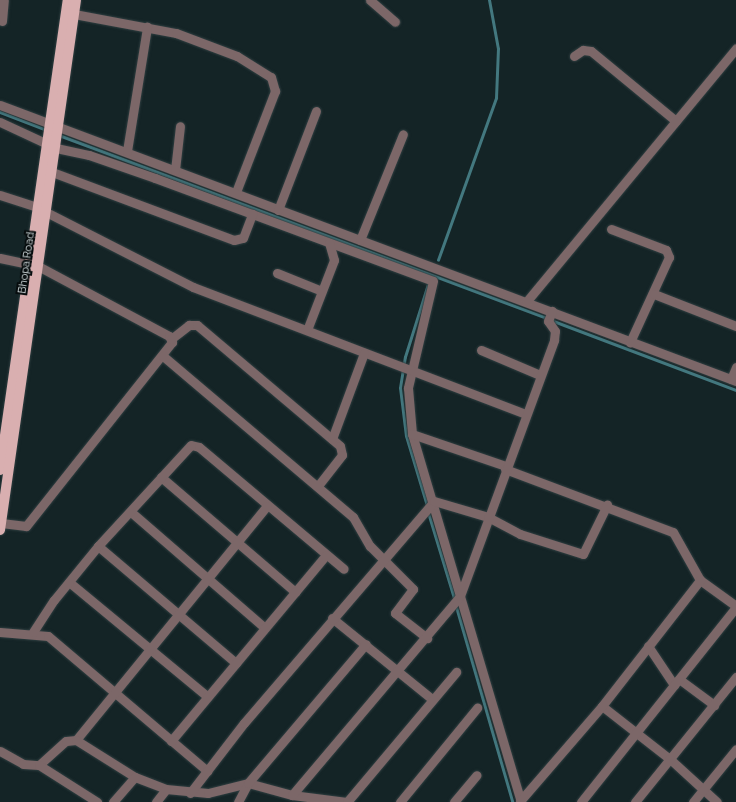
<!DOCTYPE html>
<style>
body{margin:0}
#map{position:relative;width:736px;height:802px;overflow:hidden;background:#142426;font-family:Raleway,sans-serif}
div>[style]{position:absolute}
.stream>*{height:2.5px;margin:-1.25px;padding:0 1.25px;transform-origin:1.25px;border-radius:1.25px;background:#43787f}
.roads{filter:drop-shadow(0 0 1px #303f41) drop-shadow(0 0 1px #303f41)}
.minor>*{height:9px;margin:-4.5px;padding:0 4.5px;transform-origin:4.5px;border-radius:4.5px;background:#7c6768}
.major>*{height:10px;margin:-5px;padding:0 5px;transform-origin:5px;border-radius:5px;background:#d9afb0}
span{translate:-50% -50%;white-space:nowrap;text-align:center;line-height:1.15;-webkit-text-stroke:4px #060c0d;paint-order:stroke}
.street-label{font-size:11px;color:#dae4e6}
</style>
<div id="map">
<div class="stream">
<div style="left:0;top:112px;width:50px;rotate:21deg"></div>
<div style="left:59px;top:135px;width:521px;rotate:20.56deg"></div>
<div style="left:438px;top:260px;width:172px;rotate:-70.3deg"></div>
<div style="left:496px;top:98px;width:49px;rotate:-87.7deg"></div>
<div style="left:498px;top:49px;width:50px;rotate:-100.4deg"></div>
<div style="left:551px;top:320px;width:198px;rotate:20.7deg"></div>
<div style="left:427px;top:506px;width:73px;rotate:-106.7deg"></div>
<div style="left:406px;top:436px;width:48px;rotate:-97.1deg"></div>
<div style="left:400px;top:388px;width:31px;rotate:-81deg"></div>
<div style="left:405px;top:357px;width:77px;rotate:-72.5deg"></div>
<div style="left:428px;top:511px;width:93px;rotate:73.1deg"></div>
<div style="left:456px;top:605px;width:205px;rotate:73.9deg"></div>
</div>
<div class="roads">
<div class="minor">
<div style="left:370px;top:0;width:33px;rotate:41deg"></div>
<div style="left:74px;top:14px;width:104px;rotate:10.6deg"></div>
<div style="left:176px;top:33px;width:65px;rotate:20.7deg"></div>
<div style="left:237px;top:56px;width:40px;rotate:32deg"></div>
<div style="left:271px;top:77px;width:15px;rotate:74deg"></div>
<div style="left:275px;top:91px;width:108px;rotate:111.1deg"></div>
<div style="left:2px;top:21px;width:21px;rotate:-85deg"></div>
<div style="left:574px;top:56px;width:11px;rotate:-34deg"></div>
<div style="left:583px;top:50px;width:8px;rotate:7deg"></div>
<div style="left:591px;top:51px;width:110px;rotate:39.5deg"></div>
<div style="left:0;top:105px;width:786px;rotate:20.56deg"></div>
<div style="left:0;top:122px;width:62px;rotate:24.9deg"></div>
<div style="left:56px;top:148px;width:34px;rotate:12deg"></div>
<div style="left:89px;top:155px;width:70px;rotate:19.2deg"></div>
<div style="left:155px;top:178px;width:296px;rotate:20.3deg"></div>
<div style="left:433px;top:281px;width:110px;rotate:103.2deg"></div>
<div style="left:408px;top:388px;width:46px;rotate:85deg"></div>
<div style="left:412px;top:434px;width:384px;rotate:73.5deg"></div>
<div style="left:127px;top:151px;width:126px;rotate:-80.8deg"></div>
<div style="left:175px;top:170px;width:44px;rotate:-83.5deg"></div>
<div style="left:52px;top:172px;width:194px;rotate:20.5deg"></div>
<div style="left:234px;top:240px;width:9px;rotate:-13deg"></div>
<div style="left:243px;top:238px;width:26px;rotate:-69deg"></div>
<div style="left:0;top:195px;width:39px;rotate:18deg"></div>
<div style="left:278px;top:210px;width:106px;rotate:-69deg"></div>
<div style="left:46px;top:212px;width:165px;rotate:27deg"></div>
<div style="left:193px;top:287px;width:355px;rotate:20.9deg"></div>
<div style="left:611px;top:229px;width:59px;rotate:20.9deg"></div>
<div style="left:666px;top:250px;width:8px;rotate:67deg"></div>
<div style="left:669px;top:257px;width:94px;rotate:114.6deg"></div>
<div style="left:360px;top:240px;width:114px;rotate:-67.9deg"></div>
<div style="left:0;top:258px;width:39px;rotate:12deg"></div>
<div style="left:38px;top:266px;width:149px;rotate:28.1deg"></div>
<div style="left:169px;top:336px;width:7px;rotate:63deg"></div>
<div style="left:172px;top:342px;width:235px;rotate:128.4deg"></div>
<div style="left:26px;top:526px;width:25px;rotate:-173deg"></div>
<div style="left:277px;top:273px;width:48px;rotate:21.8deg"></div>
<div style="left:654px;top:294px;width:88px;rotate:21.3deg"></div>
<div style="left:527px;top:301px;width:328px;rotate:-50.4deg"></div>
<div style="left:307px;top:330px;width:75px;rotate:-68.9deg"></div>
<div style="left:334px;top:260px;width:18px;rotate:-106deg"></div>
<div style="left:171px;top:339px;width:23px;rotate:-38deg"></div>
<div style="left:189px;top:325px;width:8px"></div>
<div style="left:197px;top:325px;width:187px;rotate:40.2deg"></div>
<div style="left:340px;top:446px;width:9px;rotate:77deg"></div>
<div style="left:342px;top:455px;width:39px;rotate:128deg"></div>
<div style="left:481px;top:350px;width:64px;rotate:23deg"></div>
<div style="left:163px;top:356px;width:249px;rotate:40.3deg"></div>
<div style="left:353px;top:517px;width:34px;rotate:60deg"></div>
<div style="left:370px;top:546px;width:61px;rotate:45deg"></div>
<div style="left:413px;top:589px;width:30px;rotate:127deg"></div>
<div style="left:395px;top:613px;width:41px;rotate:38deg"></div>
<div style="left:731px;top:379px;width:13px;rotate:-67deg"></div>
<div style="left:412px;top:434px;width:99px;rotate:18.8deg"></div>
<div style="left:332px;top:439px;width:92px;rotate:-69.6deg"></div>
<div style="left:505px;top:469px;width:179px;rotate:20.6deg"></div>
<div style="left:673px;top:532px;width:55px;rotate:60.6deg"></div>
<div style="left:700px;top:580px;width:44px;rotate:35.8deg"></div>
<div style="left:161px;top:477px;width:177px;rotate:40.6deg"></div>
<div style="left:131px;top:512px;width:177px;rotate:40.9deg"></div>
<div style="left:98px;top:546px;width:181px;rotate:40.3deg"></div>
<div style="left:69px;top:582px;width:180px;rotate:39.6deg"></div>
<div style="left:332px;top:618px;width:129px;rotate:39deg"></div>
<div style="left:0;top:632px;width:48px;rotate:4.8deg"></div>
<div style="left:48px;top:636px;width:209px;rotate:40.3deg"></div>
<div style="left:33px;top:632px;width:38px;rotate:-57deg"></div>
<div style="left:54px;top:600px;width:70px;rotate:-50.8deg"></div>
<div style="left:98px;top:546px;width:137px;rotate:-47.4deg"></div>
<div style="left:191px;top:445px;width:8px;rotate:14deg"></div>
<div style="left:199px;top:447px;width:189px;rotate:40.1deg"></div>
<div style="left:648px;top:646px;width:47px;rotate:56.3deg"></div>
<div style="left:679px;top:679px;width:44px;rotate:36.6deg"></div>
<div style="left:602px;top:706px;width:88px;rotate:38deg"></div>
<div style="left:671px;top:760px;width:62px;rotate:42.4deg"></div>
<div style="left:76px;top:740px;width:302px;rotate:-50.8deg"></div>
<div style="left:171px;top:741px;width:242px;rotate:-50.2deg"></div>
<div style="left:0;top:751px;width:26px;rotate:29deg"></div>
<div style="left:23px;top:764px;width:16px;rotate:4deg"></div>
<div style="left:39px;top:765px;width:36px;rotate:-42deg"></div>
<div style="left:66px;top:741px;width:10px;rotate:-6deg"></div>
<div style="left:76px;top:740px;width:70px;rotate:32.1deg"></div>
<div style="left:135px;top:777px;width:33px;rotate:21deg"></div>
<div style="left:166px;top:789px;width:42px;rotate:5.4deg"></div>
<div style="left:208px;top:793px;width:41px;rotate:-14deg"></div>
<div style="left:248px;top:783px;width:46px;rotate:15.3deg"></div>
<div style="left:292px;top:795px;width:55px;rotate:7.3deg"></div>
<div style="left:39px;top:765px;width:69px;rotate:32.5deg"></div>
<div style="left:190px;top:793px;width:88px;rotate:-52.4deg"></div>
<div style="left:244px;top:723px;width:292px;rotate:-49.4deg"></div>
<div style="left:434px;top:501px;width:56px;rotate:16.5deg"></div>
<div style="left:488px;top:517px;width:36px;rotate:28deg"></div>
<div style="left:520px;top:534px;width:66px;rotate:17.6deg"></div>
<div style="left:583px;top:554px;width:55px;rotate:-63.9deg"></div>
<div style="left:292px;top:795px;width:260px;rotate:-49.8deg"></div>
<div style="left:460px;top:596px;width:273px;rotate:-69.8deg"></div>
<div style="left:554px;top:340px;width:9px;rotate:-84deg"></div>
<div style="left:555px;top:331px;width:12px;rotate:-125deg"></div>
<div style="left:548px;top:321px;width:11px;rotate:-68deg"></div>
<div style="left:520px;top:801px;width:125px;rotate:-49.2deg"></div>
<div style="left:602px;top:706px;width:160px;rotate:-52.1deg"></div>
<div style="left:113px;top:802px;width:33px;rotate:-49deg"></div>
<div style="left:156px;top:802px;width:16px;rotate:-52deg"></div>
<div style="left:238px;top:802px;width:21px;rotate:-62deg"></div>
<div style="left:248px;top:783px;width:182px;rotate:-49.7deg"></div>
<div style="left:347px;top:802px;width:170px;rotate:-50deg"></div>
<div style="left:400px;top:802px;width:122px;rotate:-50.7deg"></div>
<div style="left:454px;top:802px;width:35px;rotate:-50deg"></div>
<div style="left:581px;top:802px;width:249px;rotate:-51.5deg"></div>
<div style="left:635px;top:802px;width:161px;rotate:-51.1deg"></div>
<div style="left:693px;top:802px;width:68px;rotate:-50.9deg"></div>
</div>
<div class="major">
<div style="left:0;top:470px;width:475px;rotate:-81.8deg"></div>
<div style="left:0;top:530px;width:535px;rotate:-81.84deg"></div>
</div>
</div>
<div class="street-label">
<span style="left:27px;top:263px;rotate:-82deg">Bhopa Road</span>
</div>
</div>
